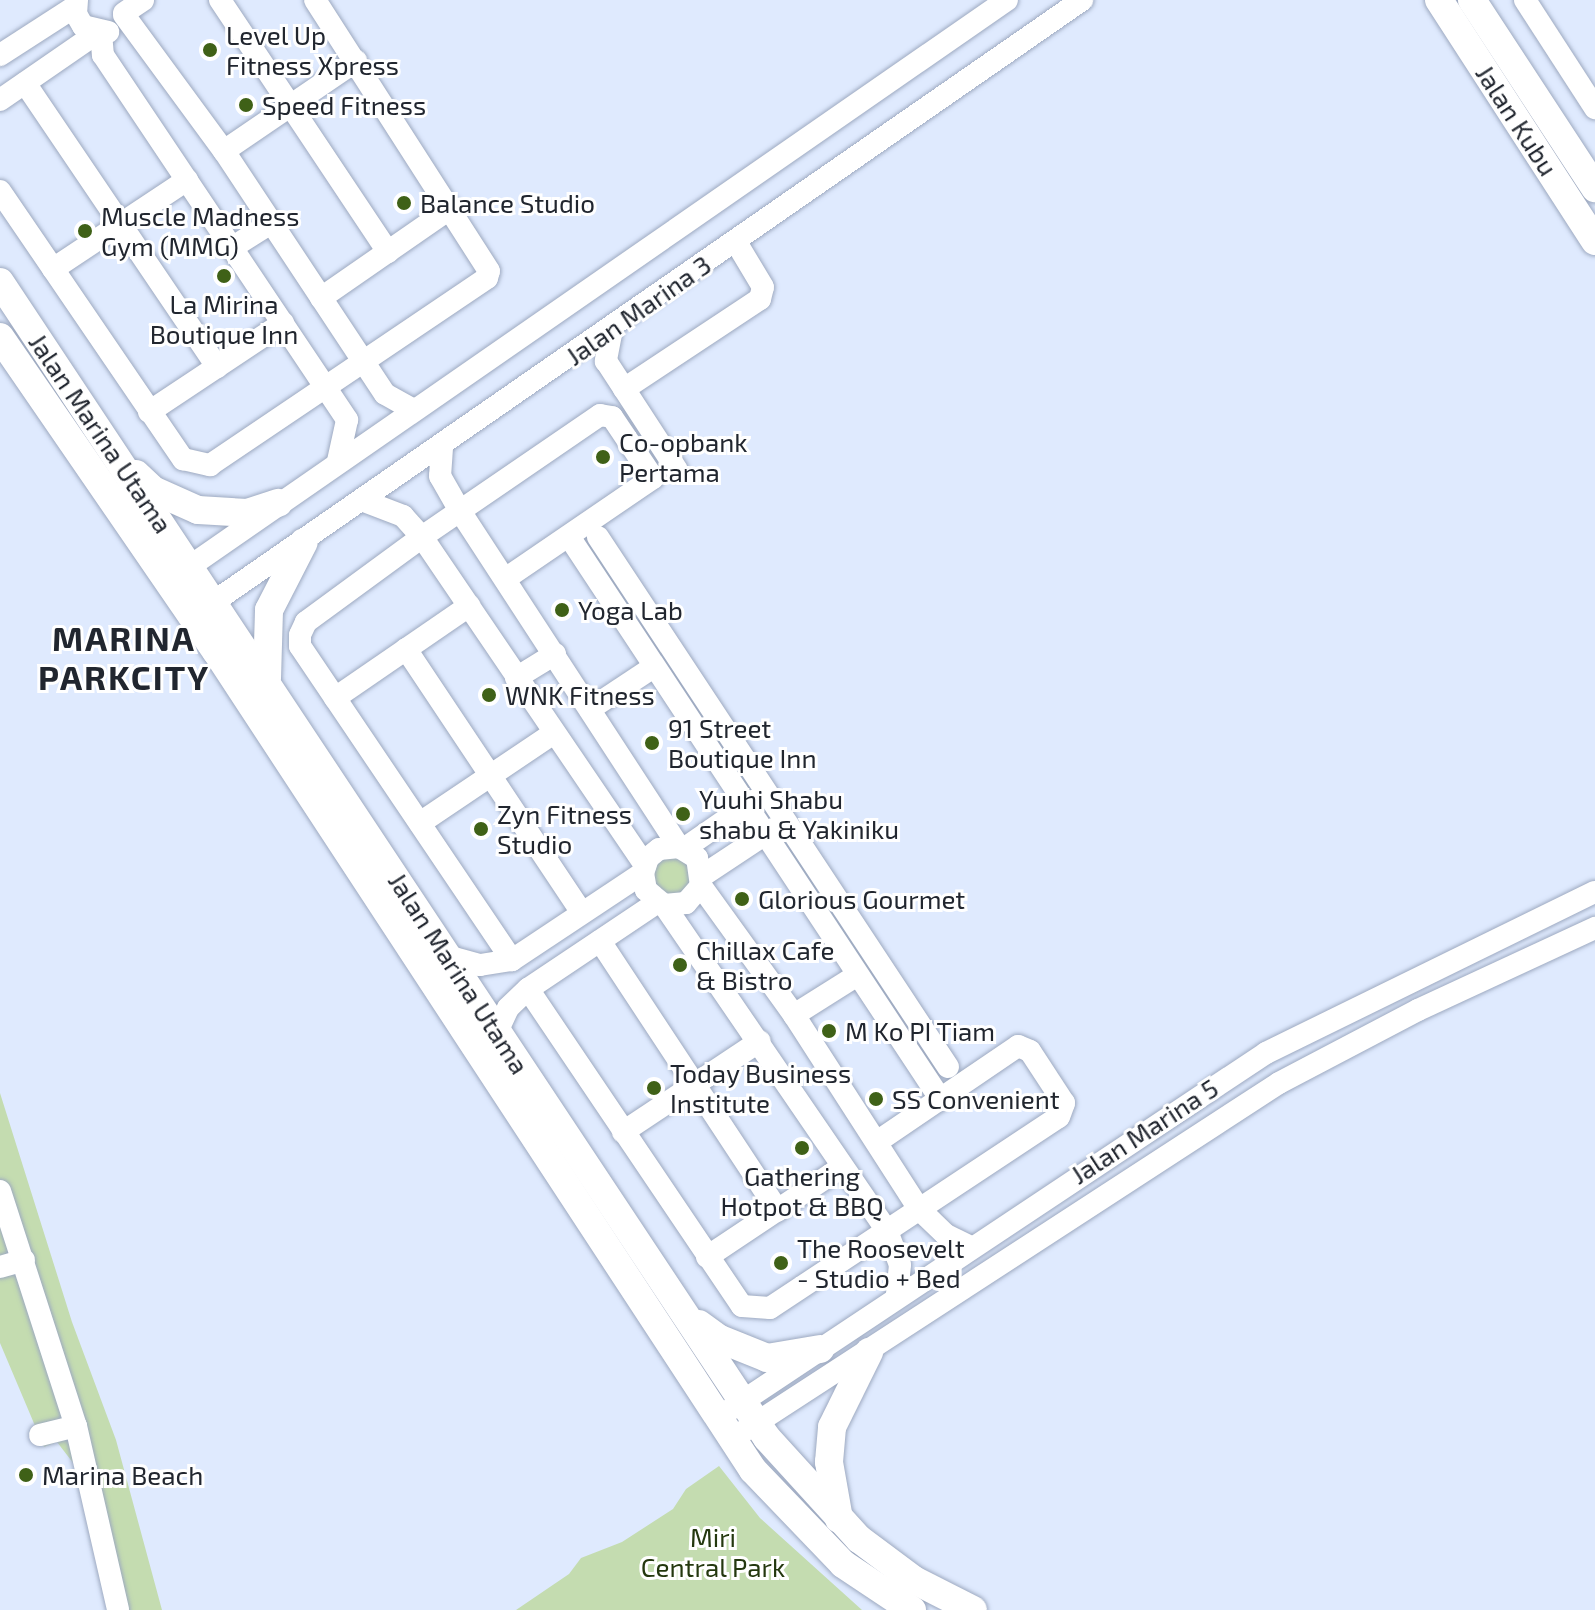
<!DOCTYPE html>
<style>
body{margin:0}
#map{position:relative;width:1595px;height:1610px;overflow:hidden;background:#dfeafe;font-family:"Exo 2",sans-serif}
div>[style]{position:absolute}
.green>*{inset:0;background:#c4dcb0}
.round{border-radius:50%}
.roads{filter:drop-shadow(0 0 2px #9da9c0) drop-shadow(0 0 2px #9da9c0)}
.minor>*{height:22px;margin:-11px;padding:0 11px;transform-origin:11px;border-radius:11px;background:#fff}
.major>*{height:28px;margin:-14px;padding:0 14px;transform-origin:14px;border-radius:14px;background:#fff}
.dots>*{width:22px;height:22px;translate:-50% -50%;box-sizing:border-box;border:4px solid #fff;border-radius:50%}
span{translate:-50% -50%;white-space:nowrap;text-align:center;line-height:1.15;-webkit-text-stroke:6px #fff;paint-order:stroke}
.poi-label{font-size:26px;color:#21262f}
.left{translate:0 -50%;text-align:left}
.street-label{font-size:26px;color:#21262f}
.park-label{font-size:26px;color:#24380f}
.district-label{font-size:34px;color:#21262f;font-weight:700;letter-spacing:2px}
</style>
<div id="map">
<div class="green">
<div class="round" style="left:653px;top:857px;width:38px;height:38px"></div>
<div style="clip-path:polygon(0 1093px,72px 1322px,116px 1440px,162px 1610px,109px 1610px,77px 1468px,57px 1442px,44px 1447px,0 1343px)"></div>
<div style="clip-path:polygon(719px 1466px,760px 1518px,862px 1610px,516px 1610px,569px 1574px,581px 1558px,622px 1542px,673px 1509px,686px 1489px)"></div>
</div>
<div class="roads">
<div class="minor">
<div style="left:77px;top:0;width:14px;rotate:94deg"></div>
<div style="left:76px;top:14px;width:14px;rotate:60deg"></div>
<div style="left:83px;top:26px;width:26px;rotate:13deg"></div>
<div style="left:220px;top:0;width:303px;rotate:56.3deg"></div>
<div style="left:1525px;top:0;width:129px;rotate:57.1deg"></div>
<div style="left:124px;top:13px;width:23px;rotate:-34deg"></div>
<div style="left:124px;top:15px;width:169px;rotate:53.7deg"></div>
<div style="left:224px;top:151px;width:291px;rotate:56.5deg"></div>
<div style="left:385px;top:394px;width:31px;rotate:29deg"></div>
<div style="left:101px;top:33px;width:22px;rotate:85deg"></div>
<div style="left:103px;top:55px;width:439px;rotate:56.2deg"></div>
<div style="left:347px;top:420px;width:42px;rotate:102.4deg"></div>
<div style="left:0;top:55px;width:90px;rotate:-32.8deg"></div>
<div style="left:25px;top:83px;width:343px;rotate:55.9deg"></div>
<div style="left:0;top:100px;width:118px;rotate:-34.6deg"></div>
<div style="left:224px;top:151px;width:160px;rotate:-34.3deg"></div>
<div style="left:0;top:191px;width:325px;rotate:55.7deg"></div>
<div style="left:183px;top:459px;width:28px;rotate:13deg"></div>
<div style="left:210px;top:465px;width:334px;rotate:-34deg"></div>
<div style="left:487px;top:278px;width:7px;rotate:-74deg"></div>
<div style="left:489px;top:271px;width:322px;rotate:-122.7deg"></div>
<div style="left:233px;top:247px;width:45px;rotate:-32.3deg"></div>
<div style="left:53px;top:269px;width:161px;rotate:-33.6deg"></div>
<div style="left:321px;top:298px;width:158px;rotate:-34.7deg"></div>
<div style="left:612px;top:329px;width:33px;rotate:101deg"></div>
<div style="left:606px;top:361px;width:130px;rotate:56.9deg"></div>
<div style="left:624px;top:389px;width:163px;rotate:-33.5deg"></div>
<div style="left:760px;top:299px;width:12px;rotate:-76deg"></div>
<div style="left:763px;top:287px;width:52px;rotate:-121deg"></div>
<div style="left:149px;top:412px;width:161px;rotate:-33.6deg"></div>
<div style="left:442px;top:448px;width:28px;rotate:94deg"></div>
<div style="left:440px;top:476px;width:40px;rotate:60.3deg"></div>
<div style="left:460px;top:511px;width:401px;rotate:56.9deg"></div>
<div style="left:364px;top:501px;width:42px;rotate:21deg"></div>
<div style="left:403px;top:516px;width:28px;rotate:48deg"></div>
<div style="left:422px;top:537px;width:397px;rotate:55.8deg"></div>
<div style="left:598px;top:537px;width:635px;rotate:56.56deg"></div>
<div style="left:570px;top:538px;width:673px;rotate:56.57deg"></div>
<div style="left:176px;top:576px;width:1011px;rotate:-34.73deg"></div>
<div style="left:505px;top:579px;width:179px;rotate:-34.3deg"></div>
<div style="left:653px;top:478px;width:73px;rotate:-123.9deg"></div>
<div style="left:612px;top:417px;width:12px;rotate:-171deg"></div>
<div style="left:600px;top:415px;width:216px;rotate:145.6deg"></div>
<div style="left:422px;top:537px;width:144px;rotate:143.8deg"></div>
<div style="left:306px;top:622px;width:14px;rotate:115deg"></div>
<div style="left:300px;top:635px;width:11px;rotate:90deg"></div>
<div style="left:300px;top:646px;width:379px;rotate:56deg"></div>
<div style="left:202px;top:610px;width:1071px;rotate:-34.73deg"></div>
<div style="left:406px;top:649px;width:317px;rotate:56.3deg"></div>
<div style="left:516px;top:678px;width:46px;rotate:-31.6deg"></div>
<div style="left:335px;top:698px;width:163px;rotate:-34.5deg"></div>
<div style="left:590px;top:709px;width:74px;rotate:-33.5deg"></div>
<div style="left:420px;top:823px;width:161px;rotate:-33.9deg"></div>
<div style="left:685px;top:848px;width:83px;rotate:-34.7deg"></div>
<div style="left:702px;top:876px;width:85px;rotate:-33.5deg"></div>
<div style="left:701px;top:886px;width:159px;rotate:54.2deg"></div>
<div style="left:794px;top:1015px;width:231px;rotate:57.2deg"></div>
<div style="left:919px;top:1209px;width:37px;rotate:44deg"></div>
<div style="left:946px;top:1235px;width:25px;rotate:26deg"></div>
<div style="left:664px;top:905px;width:22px;rotate:-5deg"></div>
<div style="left:686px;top:903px;width:23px;rotate:-49deg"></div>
<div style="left:701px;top:886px;width:28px;rotate:-98deg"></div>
<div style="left:697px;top:858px;width:21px;rotate:-149deg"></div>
<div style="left:679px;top:847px;width:20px;rotate:174deg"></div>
<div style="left:659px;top:849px;width:14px;rotate:141deg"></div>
<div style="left:648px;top:858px;width:16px;rotate:108deg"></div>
<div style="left:643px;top:873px;width:17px;rotate:80deg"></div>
<div style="left:646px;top:890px;width:23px;rotate:40deg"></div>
<div style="left:664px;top:905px;width:395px;rotate:55.6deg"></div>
<div style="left:887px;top:1231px;width:36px;rotate:69deg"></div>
<div style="left:900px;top:1265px;width:30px;rotate:96deg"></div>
<div style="left:600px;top:941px;width:323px;rotate:56.6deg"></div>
<div style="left:450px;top:957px;width:31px;rotate:15deg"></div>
<div style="left:480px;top:965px;width:32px;rotate:-9deg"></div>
<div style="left:512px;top:960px;width:157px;rotate:-33.6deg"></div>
<div style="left:528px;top:989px;width:382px;rotate:56deg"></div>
<div style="left:742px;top:1306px;width:28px;rotate:4deg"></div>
<div style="left:770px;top:1308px;width:346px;rotate:-33.5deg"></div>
<div style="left:1059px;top:1117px;width:15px;rotate:-70deg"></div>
<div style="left:1064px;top:1103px;width:62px;rotate:-123.2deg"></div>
<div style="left:1030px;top:1051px;width:13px;rotate:-157deg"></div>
<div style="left:1018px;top:1046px;width:171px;rotate:145.8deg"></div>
<div style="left:794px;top:1015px;width:73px;rotate:-32.2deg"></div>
<div style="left:497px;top:1032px;width:26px;rotate:-65deg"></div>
<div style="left:508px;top:1008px;width:28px;rotate:-44deg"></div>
<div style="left:528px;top:989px;width:156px;rotate:-33.8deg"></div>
<div style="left:623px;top:1132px;width:164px;rotate:-33.6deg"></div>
<div style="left:0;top:1191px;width:247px;rotate:72.1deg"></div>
<div style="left:76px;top:1426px;width:189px;rotate:77.1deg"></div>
<div style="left:707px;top:1257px;width:162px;rotate:-33.7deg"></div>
<div style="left:0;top:1267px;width:25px;rotate:-16deg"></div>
<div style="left:731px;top:1409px;width:643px;rotate:-33.64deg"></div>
<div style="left:1266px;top:1053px;width:366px;rotate:-26.1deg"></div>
<div style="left:744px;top:1431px;width:638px;rotate:-33.04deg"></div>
<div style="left:1279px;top:1083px;width:157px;rotate:-27.7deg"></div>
<div style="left:1418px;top:1010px;width:195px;rotate:-24.9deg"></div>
<div style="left:40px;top:1435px;width:37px;rotate:-14deg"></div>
</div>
<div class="major">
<div style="left:1439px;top:0;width:287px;rotate:57.1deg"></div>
<div style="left:1472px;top:0;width:225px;rotate:56.8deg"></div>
<div style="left:0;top:282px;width:1387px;rotate:56.44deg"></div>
<div style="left:767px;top:1438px;width:137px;rotate:47.7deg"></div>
<div style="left:859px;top:1539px;width:69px;rotate:36.7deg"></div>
<div style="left:914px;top:1580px;width:66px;rotate:27deg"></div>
<div style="left:0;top:337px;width:381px;rotate:55.5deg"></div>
<div style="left:216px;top:651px;width:979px;rotate:56.75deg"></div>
<div style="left:753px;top:1470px;width:130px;rotate:46.2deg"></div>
<div style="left:843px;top:1564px;width:83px;rotate:33.7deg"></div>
<div style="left:136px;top:474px;width:23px;rotate:43deg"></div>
<div style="left:153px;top:490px;width:49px;rotate:24deg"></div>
<div style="left:198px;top:510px;width:49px;rotate:3.5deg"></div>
<div style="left:247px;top:513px;width:33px;rotate:-18deg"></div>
<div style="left:267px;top:678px;width:68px;rotate:-88.3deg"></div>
<div style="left:269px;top:610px;width:76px;rotate:-62.8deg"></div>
<div style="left:699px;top:1324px;width:26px;rotate:36deg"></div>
<div style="left:720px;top:1339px;width:51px;rotate:22deg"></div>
<div style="left:767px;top:1358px;width:54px;rotate:-9.6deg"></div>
<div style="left:839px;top:1519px;width:58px;rotate:-100deg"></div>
<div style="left:829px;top:1462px;width:35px;rotate:-85deg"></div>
<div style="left:832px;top:1427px;width:84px;rotate:-63.7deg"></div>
</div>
</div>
<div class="dots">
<div style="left:210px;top:50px;background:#3f6117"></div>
<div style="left:246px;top:105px;background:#3f6117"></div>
<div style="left:404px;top:203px;background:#3f6117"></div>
<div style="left:85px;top:231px;background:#3f6117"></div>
<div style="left:224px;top:276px;background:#3f6117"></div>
<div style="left:603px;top:457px;background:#3f6117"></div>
<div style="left:562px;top:610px;background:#3f6117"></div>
<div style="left:489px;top:695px;background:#3f6117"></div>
<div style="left:652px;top:743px;background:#3f6117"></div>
<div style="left:683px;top:814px;background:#3f6117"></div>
<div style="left:481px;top:829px;background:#3f6117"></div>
<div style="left:742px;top:899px;background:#3f6117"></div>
<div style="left:680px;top:965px;background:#3f6117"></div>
<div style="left:829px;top:1031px;background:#3f6117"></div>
<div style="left:654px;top:1088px;background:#3f6117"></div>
<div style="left:876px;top:1099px;background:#3f6117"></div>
<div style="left:802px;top:1148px;background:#3f6117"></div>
<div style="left:781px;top:1263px;background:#3f6117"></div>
<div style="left:26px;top:1475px;background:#3f6117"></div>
</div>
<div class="poi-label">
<span class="left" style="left:226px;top:50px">Level Up<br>Fitness Xpress</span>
<span class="left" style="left:262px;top:105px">Speed Fitness</span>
<span class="left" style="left:420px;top:203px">Balance Studio</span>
<span class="left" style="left:101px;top:231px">Muscle Madness<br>Gym (MMG)</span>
<span style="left:224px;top:319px">La Mirina<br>Boutique Inn</span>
<span class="left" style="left:619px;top:457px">Co-opbank<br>Pertama</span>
<span class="left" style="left:578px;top:610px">Yoga Lab</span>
<span class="left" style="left:505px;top:695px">WNK Fitness</span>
<span class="left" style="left:668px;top:743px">91 Street<br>Boutique Inn</span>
<span class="left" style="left:699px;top:814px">Yuuhi Shabu<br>shabu &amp; Yakiniku</span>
<span class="left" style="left:497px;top:829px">Zyn Fitness<br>Studio</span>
<span class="left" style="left:758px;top:899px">Glorious Gourmet</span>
<span class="left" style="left:696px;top:965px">Chillax Cafe<br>&amp; Bistro</span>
<span class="left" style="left:845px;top:1031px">M Ko PI Tiam</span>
<span class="left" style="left:670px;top:1088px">Today Business<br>Institute</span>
<span class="left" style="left:892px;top:1099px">SS Convenient</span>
<span style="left:802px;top:1191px">Gathering<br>Hotpot &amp; BBQ</span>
<span class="left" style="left:797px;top:1263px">The Roosevelt<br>- Studio + Bed</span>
<span class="left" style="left:42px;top:1475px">Marina Beach</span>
</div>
<div class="street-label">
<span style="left:1517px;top:120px;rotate:57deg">Jalan Kubu</span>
<span style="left:638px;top:310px;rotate:-35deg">Jalan Marina 3</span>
<span style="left:101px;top:433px;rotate:56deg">Jalan Marina Utama</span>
<span style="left:459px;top:973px;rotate:57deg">Jalan Marina Utama</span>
<span style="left:1144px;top:1131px;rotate:-33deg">Jalan Marina 5</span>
</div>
<div class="park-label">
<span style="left:713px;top:1552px">Miri<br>Central Park</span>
</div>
<div class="district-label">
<span style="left:124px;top:657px">MARINA<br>PARKCITY</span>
</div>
</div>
